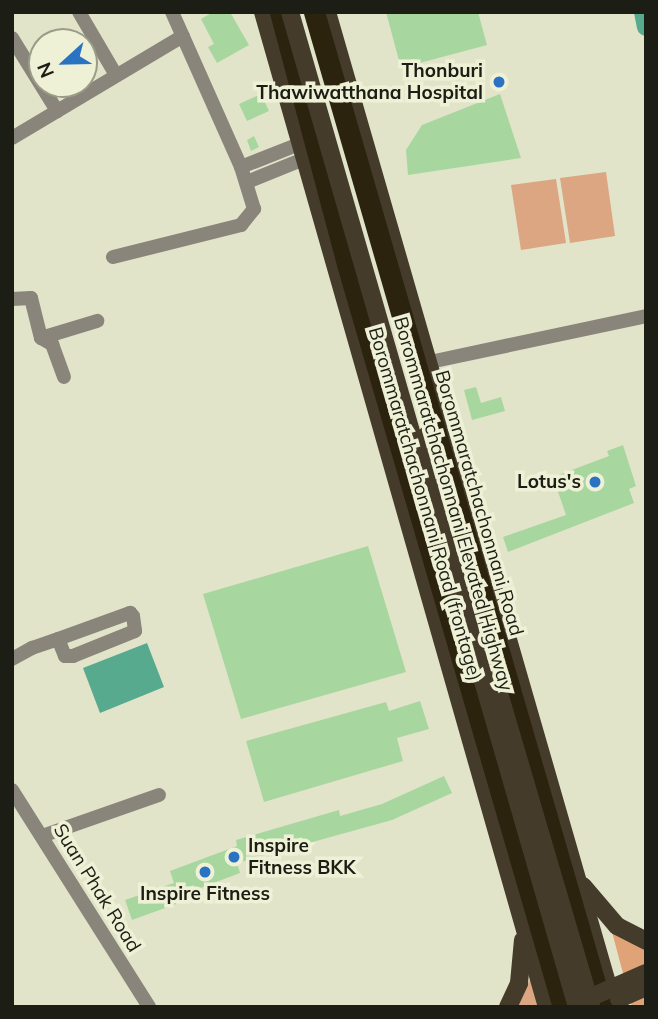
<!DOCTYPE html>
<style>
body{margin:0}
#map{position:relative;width:658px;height:1019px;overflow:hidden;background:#e1e4c9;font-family:Mulish,sans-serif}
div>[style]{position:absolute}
.green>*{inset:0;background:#dba681}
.forest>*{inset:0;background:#e0a378}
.water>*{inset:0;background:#57aa8e}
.river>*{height:18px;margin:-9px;padding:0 9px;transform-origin:9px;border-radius:9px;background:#57aa8e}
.building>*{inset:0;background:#a7d79f}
.minor>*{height:14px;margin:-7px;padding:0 7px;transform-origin:7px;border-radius:7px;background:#8a857b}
.major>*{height:18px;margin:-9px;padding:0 9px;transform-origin:9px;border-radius:9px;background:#443b2a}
.highway>*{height:21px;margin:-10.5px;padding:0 10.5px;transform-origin:10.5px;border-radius:10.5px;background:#2c230f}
.major-bridge>*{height:18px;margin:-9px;padding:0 9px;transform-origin:9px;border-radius:9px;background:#443b2a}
.dots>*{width:19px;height:19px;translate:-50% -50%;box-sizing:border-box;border:4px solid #eef1d6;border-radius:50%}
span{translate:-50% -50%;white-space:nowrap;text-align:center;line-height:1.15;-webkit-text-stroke:7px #eef1d6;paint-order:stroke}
.poi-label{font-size:19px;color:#1c1d14;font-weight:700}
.right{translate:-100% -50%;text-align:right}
.left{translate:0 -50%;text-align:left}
.street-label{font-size:19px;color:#1c1d14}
.frame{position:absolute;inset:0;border:14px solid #1c1d14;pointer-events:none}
.north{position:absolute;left:28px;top:28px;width:70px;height:70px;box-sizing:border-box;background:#eef1d6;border:2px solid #9a9c88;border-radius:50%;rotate:248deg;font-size:19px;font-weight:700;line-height:28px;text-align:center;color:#1c1d14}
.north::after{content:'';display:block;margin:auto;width:24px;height:32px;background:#2a73c3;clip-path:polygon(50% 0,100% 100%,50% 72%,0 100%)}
</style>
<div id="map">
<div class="green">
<div style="clip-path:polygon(606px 172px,615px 236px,570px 243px,560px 178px)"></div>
<div style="clip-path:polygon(556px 179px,566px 243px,521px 250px,511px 185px)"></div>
<div style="clip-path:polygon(534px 973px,542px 1007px,517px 1007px,527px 985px)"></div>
</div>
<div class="forest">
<div style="clip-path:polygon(612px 932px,646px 949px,646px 1007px,632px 1007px)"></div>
</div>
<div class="water">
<div style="clip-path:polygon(147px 643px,164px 687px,100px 713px,83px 668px)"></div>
</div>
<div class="river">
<div style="left:643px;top:12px;width:15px;rotate:79deg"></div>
</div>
<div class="building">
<div style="clip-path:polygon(213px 12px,230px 12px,249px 45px,217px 63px,208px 47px,214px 44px,201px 19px)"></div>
<div style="clip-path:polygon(386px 12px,478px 12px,487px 45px,401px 68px)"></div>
<div style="clip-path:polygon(261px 94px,269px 111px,247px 121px,239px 104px)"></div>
<div style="clip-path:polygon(500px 94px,521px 158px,408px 175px,406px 150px,422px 125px)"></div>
<div style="clip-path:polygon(254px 136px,259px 147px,251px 151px,247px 140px)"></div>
<div style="clip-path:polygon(476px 387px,481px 403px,501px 397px,505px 411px,472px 420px,464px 390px)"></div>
<div style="clip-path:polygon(623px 445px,636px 486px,629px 489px,634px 503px,508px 552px,503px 537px,566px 515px,553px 477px,609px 456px,607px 451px)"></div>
<div style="clip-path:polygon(368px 546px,406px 672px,241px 719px,203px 594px)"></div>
<div style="clip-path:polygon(420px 701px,429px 729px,397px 738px,403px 761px,264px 802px,246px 741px,386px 702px,389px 711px)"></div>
<div style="clip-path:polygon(444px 776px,452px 793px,392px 820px,237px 863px,240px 873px,174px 898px,176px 904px,132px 920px,125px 900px,174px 883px,170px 871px,237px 846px,236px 840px,339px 810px,340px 816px,382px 804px)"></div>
</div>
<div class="minor">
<div style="left:79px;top:12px;width:73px;rotate:59.6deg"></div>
<div style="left:12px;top:38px;width:86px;rotate:58.3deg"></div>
<div style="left:12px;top:138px;width:199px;rotate:-30.8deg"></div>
<div style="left:241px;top:167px;width:66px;rotate:-21.5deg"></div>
<div style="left:247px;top:182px;width:64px;rotate:-22.1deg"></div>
<div style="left:113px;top:257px;width:132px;rotate:-14deg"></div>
<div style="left:241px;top:225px;width:21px;rotate:-51deg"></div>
<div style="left:254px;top:209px;width:44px;rotate:-107.2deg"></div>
<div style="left:241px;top:167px;width:170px;rotate:-114deg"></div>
<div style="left:12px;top:299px;width:19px;rotate:-3deg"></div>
<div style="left:31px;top:298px;width:41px;rotate:76deg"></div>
<div style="left:41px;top:338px;width:13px;rotate:29deg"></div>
<div style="left:52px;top:344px;width:35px;rotate:70deg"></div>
<div style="left:41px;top:338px;width:59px;rotate:-16.9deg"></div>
<div style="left:430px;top:362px;width:221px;rotate:-12deg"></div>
<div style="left:12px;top:659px;width:23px;rotate:-29deg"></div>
<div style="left:32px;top:648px;width:28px;rotate:-19deg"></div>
<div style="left:58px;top:639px;width:77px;rotate:-19.9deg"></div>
<div style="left:130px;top:613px;width:4px;rotate:45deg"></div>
<div style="left:133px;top:616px;width:15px;rotate:82deg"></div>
<div style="left:135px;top:631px;width:67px;rotate:158deg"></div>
<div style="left:73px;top:656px;width:8px;rotate:180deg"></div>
<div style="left:65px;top:656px;width:18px;rotate:-112deg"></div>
<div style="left:12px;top:790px;width:257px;rotate:57.7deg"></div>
<div style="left:42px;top:836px;width:124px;rotate:-19.3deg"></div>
</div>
<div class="major">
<div style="left:263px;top:12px;width:1035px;rotate:74.07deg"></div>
<div style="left:327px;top:12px;width:1036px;rotate:73.91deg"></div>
<div style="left:426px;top:436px;width:133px;rotate:74.7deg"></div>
<div style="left:583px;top:886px;width:52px;rotate:49.6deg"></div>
<div style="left:617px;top:926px;width:33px;rotate:27deg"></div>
<div style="left:508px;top:1007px;width:26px;rotate:-65deg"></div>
<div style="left:519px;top:983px;width:43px;rotate:-84.7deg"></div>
</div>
<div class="highway">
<div style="left:280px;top:12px;width:261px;rotate:75.1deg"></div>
<div style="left:347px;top:264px;width:774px;rotate:73.79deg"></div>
<div style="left:314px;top:12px;width:1036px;rotate:73.86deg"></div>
</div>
<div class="major-bridge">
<div style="left:290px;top:12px;width:1036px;rotate:73.91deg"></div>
<div style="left:461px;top:564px;width:462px;rotate:73.6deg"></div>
<div style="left:619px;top:999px;width:30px;rotate:-24deg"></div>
<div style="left:580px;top:1002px;width:72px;rotate:-23.7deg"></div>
</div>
<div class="dots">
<div style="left:499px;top:82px;background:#2a73c3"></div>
<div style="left:595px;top:482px;background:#2a73c3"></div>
<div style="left:234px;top:857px;background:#2a73c3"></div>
<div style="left:205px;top:872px;background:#2a73c3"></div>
</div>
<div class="poi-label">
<span class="right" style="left:483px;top:82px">Thonburi<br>Thawiwatthana Hospital</span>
<span class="right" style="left:581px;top:482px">Lotus's</span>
<span class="left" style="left:248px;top:857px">Inspire<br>Fitness BKK</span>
<span style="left:205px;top:894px">Inspire Fitness</span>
</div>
<div class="street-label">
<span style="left:479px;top:503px;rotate:74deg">Borommaratchachonnani Road</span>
<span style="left:425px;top:504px;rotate:74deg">Borommaratchachonnani Road (frontage)</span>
<span style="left:453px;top:504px;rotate:74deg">Borommaratchachonnani Elevated Highway</span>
<span style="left:97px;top:888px;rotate:58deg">Suan Phak Road</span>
</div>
<div class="frame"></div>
<div class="north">N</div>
</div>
